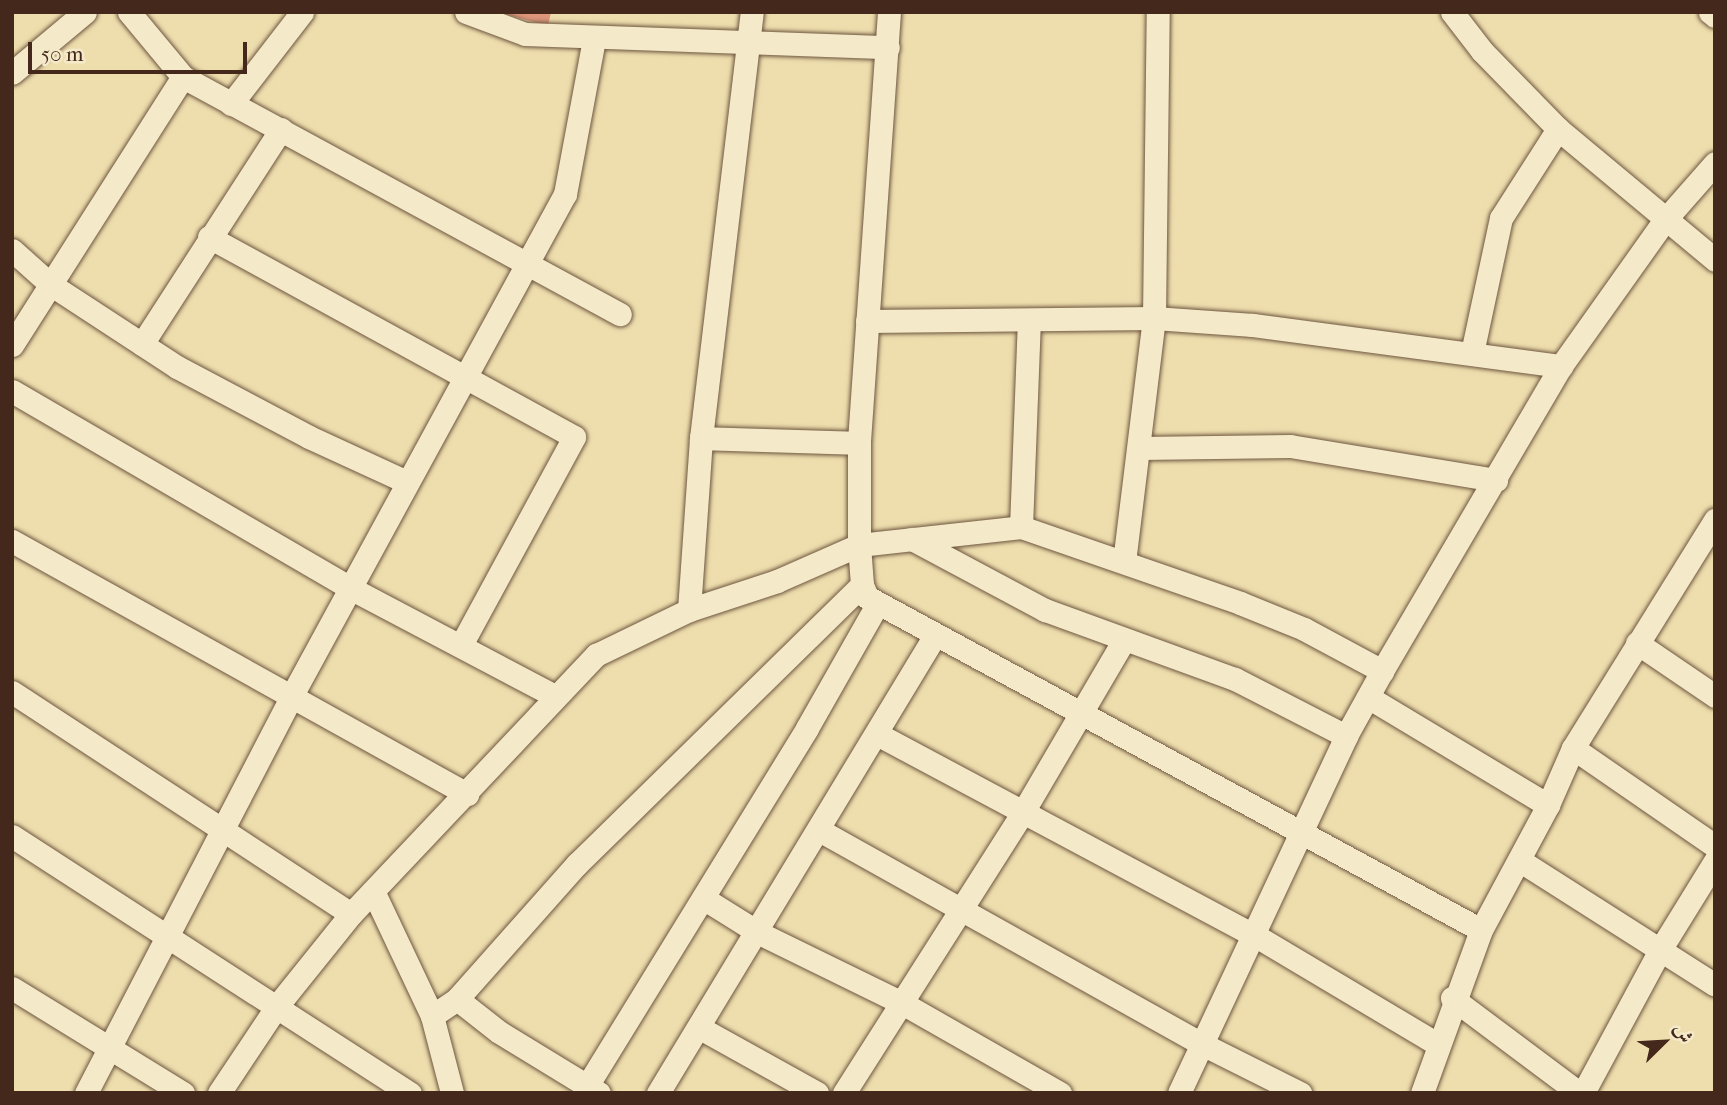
<!DOCTYPE html>
<meta charset="utf-8">
<style>
body{margin:0}
#map{position:relative;width:1727px;height:1105px;overflow:hidden;background:#eedead;font-family:"IM FELL French Canon",Amiri,serif}
div>[style]{position:absolute}
.building>*{inset:0;background:#de977b}
.roads{filter:drop-shadow(0 0 2px #6e5640) drop-shadow(0 0 2px #6e5640)}
.street>*{height:23px;margin:-11.5px;padding:0 11.5px;transform-origin:11.5px;border-radius:11.5px;background:#f4eaca}
span{translate:-50% -50%;white-space:nowrap;text-align:center;line-height:1.15;-webkit-text-stroke:5px #f4eaca;paint-order:stroke}
.frame{position:absolute;inset:0;border:14px solid #43281b;pointer-events:none}
.north{position:absolute;left:1629px;top:1007px;width:70px;height:70px;-webkit-text-stroke:5px #f4eaca;paint-order:stroke;rotate:66deg;font-size:19px;font-weight:700;line-height:28px;text-align:center;color:#43281b}
.north::after{content:'';display:block;margin:auto;width:24px;height:32px;background:#43281b;clip-path:polygon(50% 0,100% 100%,50% 72%,0 100%)}
.scale{position:absolute;left:28px;top:42px;width:219px;height:32px;box-sizing:border-box;border:4px solid #43281b;border-top:0;padding-left:9px;font-size:21px;line-height:24px;white-space:nowrap;color:#43281b;-webkit-text-stroke:5px #f4eaca;paint-order:stroke}
</style>
<div id="map">
<div class="building">
<div style="clip-path:polygon(498px 12px,551px 12px,548px 26px)"></div>
</div>
<div class="roads">
<div class="street">
<div style="left:129px;top:12px;width:85px;rotate:50.3deg"></div>
<div style="left:183px;top:77px;width:497px;rotate:28.5deg"></div>
<div style="left:466px;top:12px;width:63px;rotate:20.4deg"></div>
<div style="left:525px;top:34px;width:363px;rotate:2.1deg"></div>
<div style="left:889px;top:12px;width:432px;rotate:94deg"></div>
<div style="left:859px;top:443px;width:102px;rotate:90deg"></div>
<div style="left:859px;top:545px;width:40px;rotate:85.7deg"></div>
<div style="left:862px;top:585px;width:13px;rotate:67deg"></div>
<div style="left:867px;top:597px;width:698px;rotate:28.47deg"></div>
<div style="left:1452px;top:12px;width:49px;rotate:52.4deg"></div>
<div style="left:1482px;top:51px;width:109px;rotate:45.7deg"></div>
<div style="left:1558px;top:129px;width:204px;rotate:39.8deg"></div>
<div style="left:1710px;top:12px;width:6px;rotate:39deg"></div>
<div style="left:12px;top:73px;width:95px;rotate:-39.9deg"></div>
<div style="left:231px;top:104px;width:116px;rotate:-52.3deg"></div>
<div style="left:209px;top:237px;width:416px;rotate:28.7deg"></div>
<div style="left:574px;top:437px;width:237px;rotate:118.5deg"></div>
<div style="left:12px;top:250px;width:51px;rotate:41.8deg"></div>
<div style="left:50px;top:284px;width:152px;rotate:33.2deg"></div>
<div style="left:177px;top:367px;width:149px;rotate:27.9deg"></div>
<div style="left:309px;top:437px;width:108px;rotate:24.7deg"></div>
<div style="left:867px;top:321px;width:287px;rotate:-0.6deg"></div>
<div style="left:1154px;top:318px;width:99px;rotate:4deg"></div>
<div style="left:1253px;top:325px;width:311px;rotate:7.6deg"></div>
<div style="left:142px;top:344px;width:256px;rotate:-57.1deg"></div>
<div style="left:12px;top:345px;width:318px;rotate:-57.5deg"></div>
<div style="left:1472px;top:353px;width:138px;rotate:-77.9deg"></div>
<div style="left:1501px;top:218px;width:106px;rotate:-57.4deg"></div>
<div style="left:12px;top:391px;width:393px;rotate:30.2deg"></div>
<div style="left:352px;top:589px;width:229px;rotate:27.8deg"></div>
<div style="left:701px;top:438px;width:158px;rotate:1.8deg"></div>
<div style="left:1140px;top:448px;width:150px;rotate:-0.8deg"></div>
<div style="left:1290px;top:446px;width:209px;rotate:9.4deg"></div>
<div style="left:1021px;top:527px;width:205px;rotate:-87.8deg"></div>
<div style="left:912px;top:539px;width:151px;rotate:28.1deg"></div>
<div style="left:1045px;top:610px;width:202px;rotate:20deg"></div>
<div style="left:1235px;top:679px;width:125px;rotate:27.2deg"></div>
<div style="left:12px;top:541px;width:521px;rotate:29.08deg"></div>
<div style="left:1124px;top:562px;width:246px;rotate:-83deg"></div>
<div style="left:1154px;top:318px;width:306px;rotate:-89.3deg"></div>
<div style="left:689px;top:610px;width:172px;rotate:-86deg"></div>
<div style="left:701px;top:438px;width:429px;rotate:-83.2deg"></div>
<div style="left:1637px;top:643px;width:94px;rotate:34.2deg"></div>
<div style="left:12px;top:692px;width:405px;rotate:33.2deg"></div>
<div style="left:1368px;top:697px;width:210px;rotate:31deg"></div>
<div style="left:877px;top:734px;width:429px;rotate:28.1deg"></div>
<div style="left:1256px;top:936px;width:211px;rotate:30.8deg"></div>
<div style="left:1573px;top:748px;width:173px;rotate:34.6deg"></div>
<div style="left:819px;top:830px;width:439px;rotate:29.2deg"></div>
<div style="left:1202px;top:1044px;width:110px;rotate:26.6deg"></div>
<div style="left:12px;top:836px;width:474px;rotate:32.9deg"></div>
<div style="left:1519px;top:860px;width:232px;rotate:32.5deg"></div>
<div style="left:373px;top:891px;width:138px;rotate:64.7deg"></div>
<div style="left:432px;top:1016px;width:80px;rotate:75.4deg"></div>
<div style="left:703px;top:898px;width:66px;rotate:32deg"></div>
<div style="left:759px;top:933px;width:159px;rotate:26.1deg"></div>
<div style="left:902px;top:1003px;width:182px;rotate:29.7deg"></div>
<div style="left:12px;top:988px;width:201px;rotate:31.6deg"></div>
<div style="left:1452px;top:998px;width:159px;rotate:36.8deg"></div>
<div style="left:457px;top:999px;width:53px;rotate:38.2deg"></div>
<div style="left:499px;top:1032px;width:117px;rotate:31.4deg"></div>
<div style="left:432px;top:1016px;width:30px;rotate:-34deg"></div>
<div style="left:457px;top:999px;width:181px;rotate:-48.4deg"></div>
<div style="left:577px;top:864px;width:399px;rotate:-44.4deg"></div>
<div style="left:700px;top:1028px;width:134px;rotate:29.1deg"></div>
<div style="left:587px;top:1086px;width:420px;rotate:-58.4deg"></div>
<div style="left:807px;top:728px;width:142px;rotate:-60.4deg"></div>
<div style="left:86px;top:1093px;width:446px;rotate:-62.6deg"></div>
<div style="left:291px;top:697px;width:573px;rotate:-61.42deg"></div>
<div style="left:565px;top:194px;width:158px;rotate:-79.4deg"></div>
<div style="left:219px;top:1093px;width:105px;rotate:-56.3deg"></div>
<div style="left:277px;top:1006px;width:118px;rotate:-51.2deg"></div>
<div style="left:351px;top:914px;width:357px;rotate:-46.6deg"></div>
<div style="left:596px;top:655px;width:103px;rotate:-25.8deg"></div>
<div style="left:689px;top:610px;width:93px;rotate:-18.2deg"></div>
<div style="left:777px;top:581px;width:90px;rotate:-23.7deg"></div>
<div style="left:859px;top:545px;width:163px;rotate:-6.3deg"></div>
<div style="left:1021px;top:527px;width:232px;rotate:19.1deg"></div>
<div style="left:1240px;top:603px;width:69px;rotate:22.1deg"></div>
<div style="left:1304px;top:629px;width:89px;rotate:28.3deg"></div>
<div style="left:658px;top:1093px;width:533px;rotate:-58.82deg"></div>
<div style="left:844px;top:1093px;width:333px;rotate:-57.5deg"></div>
<div style="left:1023px;top:812px;width:199px;rotate:-59.6deg"></div>
<div style="left:1179px;top:1093px;width:394px;rotate:-64.9deg"></div>
<div style="left:1346px;top:736px;width:74px;rotate:-61deg"></div>
<div style="left:1382px;top:671px;width:354px;rotate:-59.6deg"></div>
<div style="left:1561px;top:366px;width:178px;rotate:-54.6deg"></div>
<div style="left:1664px;top:221px;width:77px;rotate:-48.7deg"></div>
<div style="left:1422px;top:1093px;width:173px;rotate:-70.1deg"></div>
<div style="left:1481px;top:930px;width:142px;rotate:-61.8deg"></div>
<div style="left:1548px;top:805px;width:62px;rotate:-66.3deg"></div>
<div style="left:1573px;top:748px;width:269px;rotate:-58.1deg"></div>
<div style="left:1583px;top:1093px;width:162px;rotate:-61.7deg"></div>
<div style="left:1660px;top:950px;width:105px;rotate:-58.3deg"></div>
</div>
</div>
<div class="frame"></div>
<div class="north">ش</div>
<div class="scale">50 m</div>
</div>
